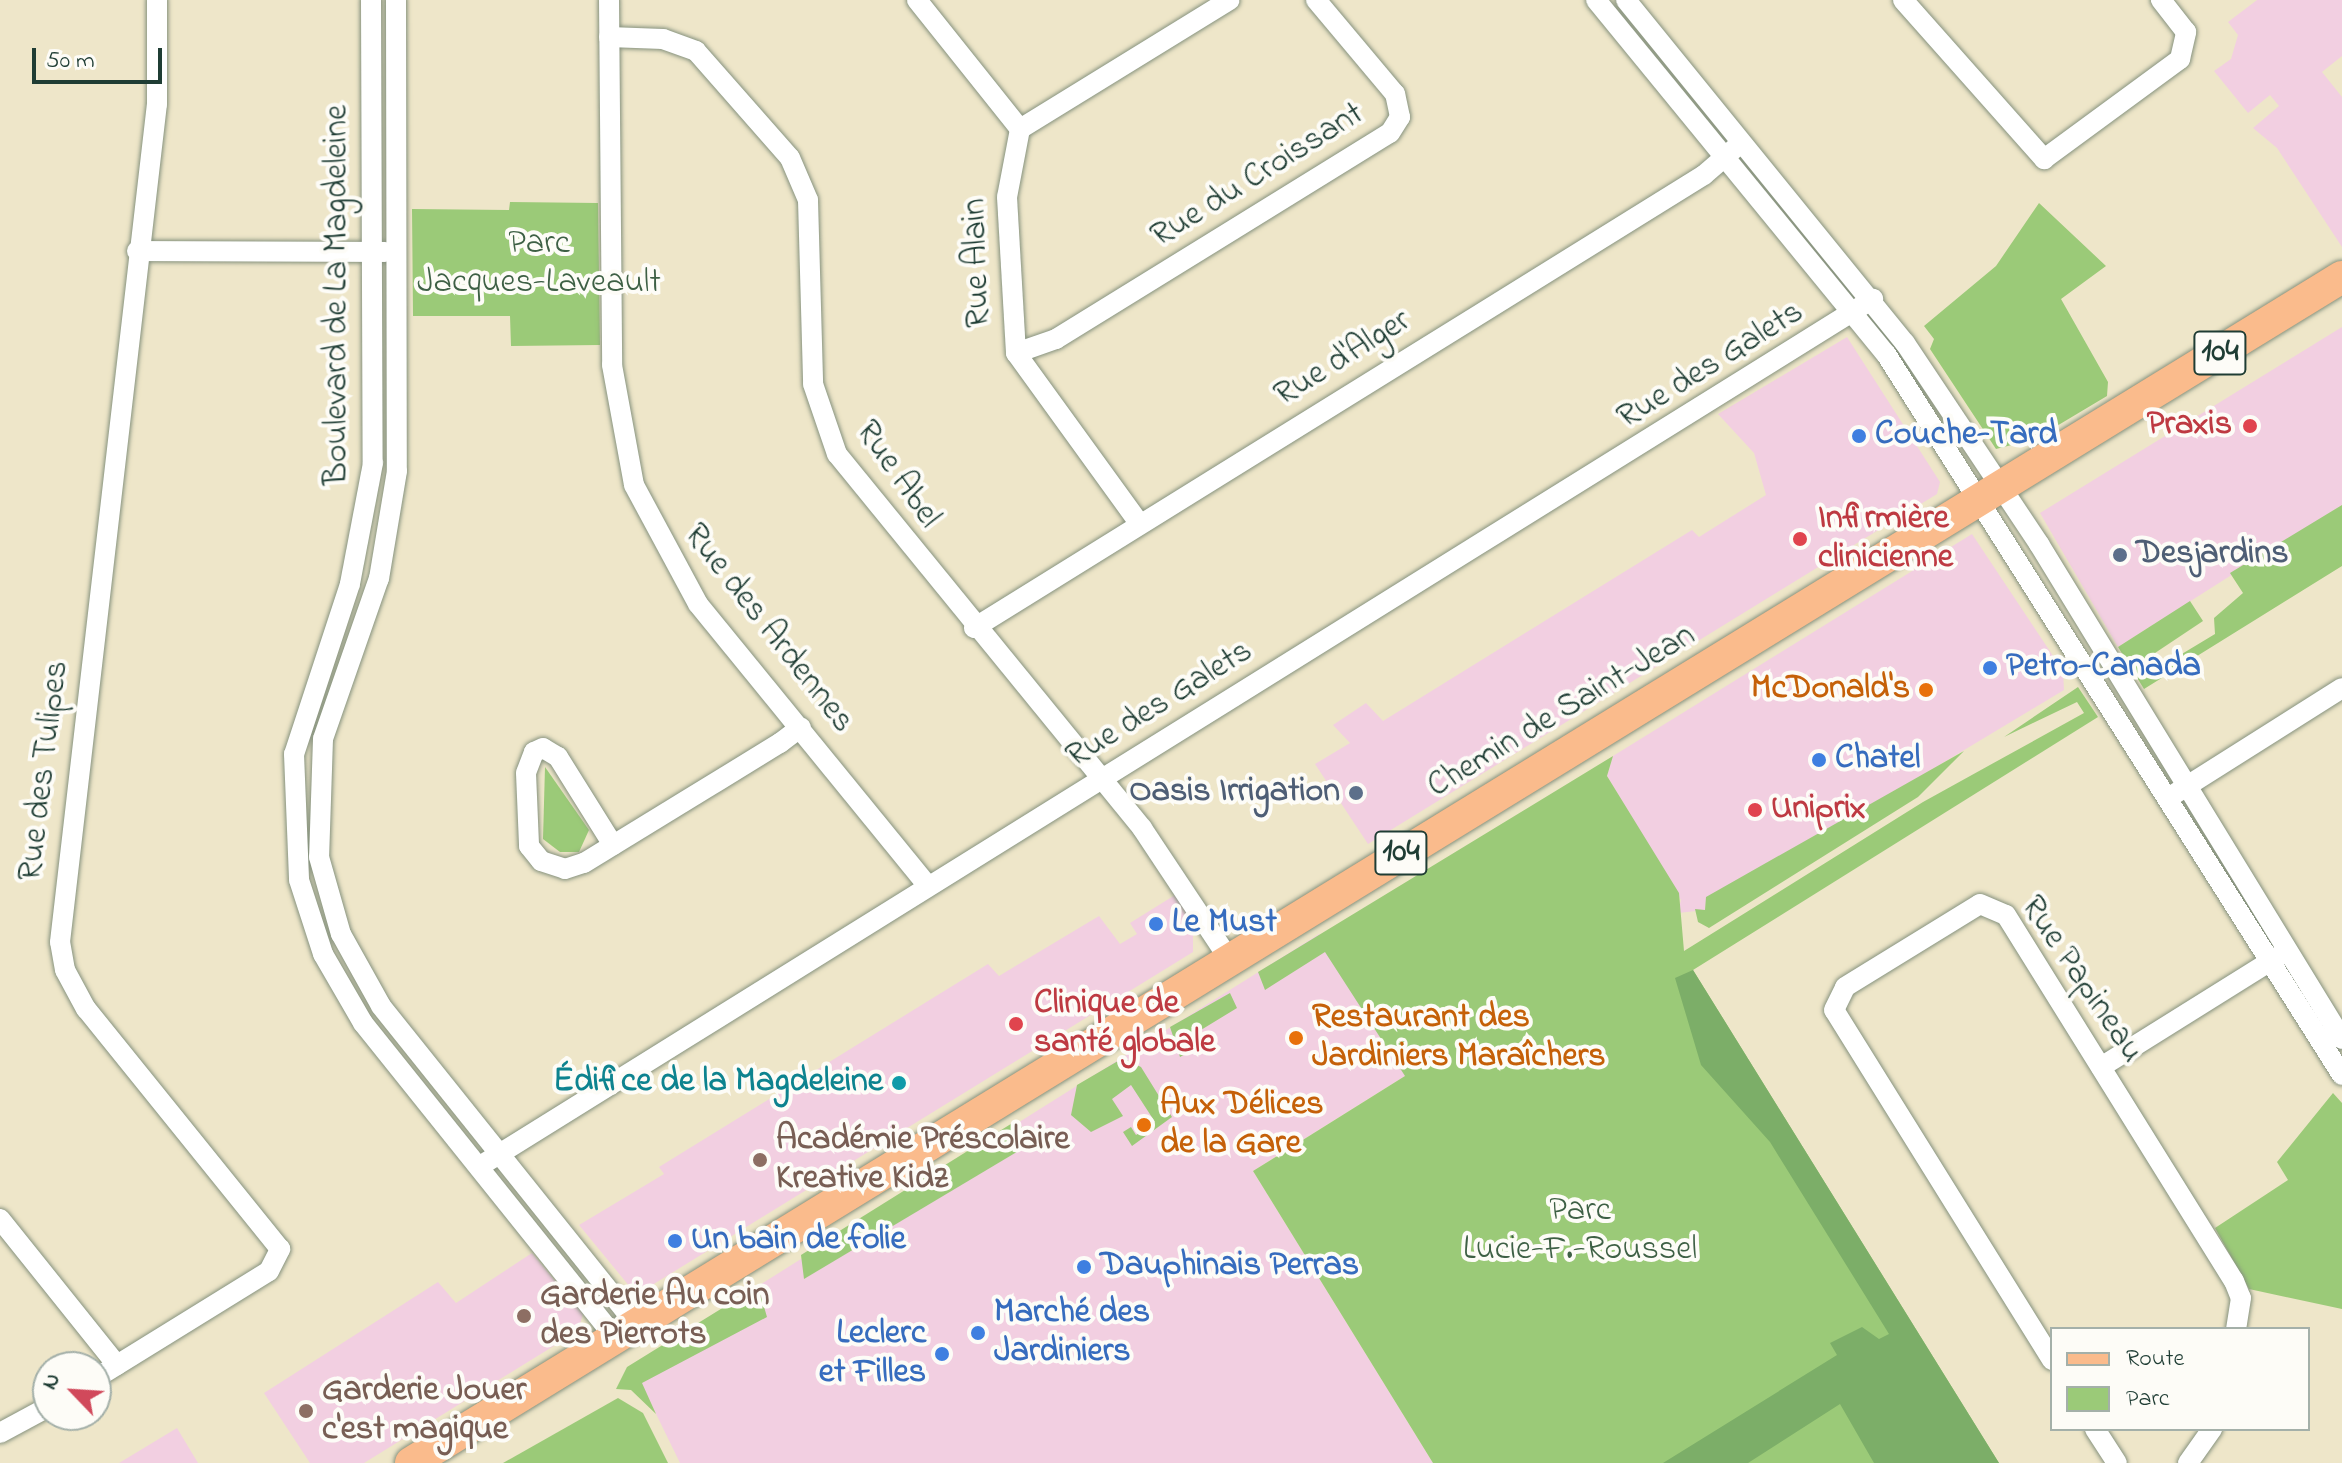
<!DOCTYPE html>
<meta charset="utf-8">
<style>
body{margin:0}
#map{position:relative;width:2342px;height:1463px;overflow:hidden;background:#eee6c9;font-family:"Indie Flower",sans-serif}
div>[style]{position:absolute}
.built>*{inset:0;background:#f2cfe1}
.green>*{inset:0;background:#9bca78}
.forest>*{inset:0;background:#7cae68}
.roads{filter:drop-shadow(0 0 2px #86927e) drop-shadow(0 0 2px #86927e)}
.street>*{height:20px;margin:-10px;padding:0 10px;transform-origin:10px;border-radius:10px;background:#fff}
.primary>*{height:32px;margin:-16px;padding:0 16px;transform-origin:16px;border-radius:16px;background:#fabb8c}
.dots>*{width:22px;height:22px;translate:-50% -50%;box-sizing:border-box;border:4px solid #fdfcf7;border-radius:50%}
span{translate:-50% -50%;white-space:nowrap;text-align:center;line-height:1.15;-webkit-text-stroke:8px #fdfcf7;paint-order:stroke}
.shield-label span{padding:2px 6px;background:#fdfcf7;border:2px solid;border-radius:6px;-webkit-text-stroke-width:0}
.shield-label{font-size:32px;color:#1f3d34;font-weight:700}
.street-label{font-size:34px;color:#1f3d34}
.park-label{font-size:34px;color:#3e6045}
.health-label{font-size:34px;color:#be3a42;font-weight:700}
.right{translate:-100% -50%;text-align:right}
.left{translate:0 -50%;text-align:left}
.shop-label{font-size:34px;color:#366cbe;font-weight:700}
.service-label{font-size:34px;color:#4e5e75;font-weight:700}
.food-label{font-size:34px;color:#c56008;font-weight:700}
.culture-label{font-size:34px;color:#0d838f;font-weight:700}
.education-label{font-size:34px;color:#785e54;font-weight:700}
.legend{position:absolute;left:2050px;top:1327px;width:260px;height:104px;box-sizing:border-box;background:#fdfcf7;border:2px solid #a4b0a9;margin:0;padding:10px 14px;list-style:none;font-size:24px;color:#1f3d34}
.legend li{display:flex;align-items:center;gap:16px;height:40px}
.legend b{width:40px;border:2px solid #a4b0a9}
.north{position:absolute;left:32px;top:1351px;width:80px;height:80px;box-sizing:border-box;background:#fdfcf7;border:2px solid #a4b0a9;border-radius:50%;rotate:295deg;font-size:22px;font-weight:700;line-height:32px;text-align:center;color:#1f3d34}
.north::after{content:'';display:block;margin:auto;width:28px;height:36px;background:#d1495b;clip-path:polygon(50% 0,100% 100%,50% 72%,0 100%)}
.scale{position:absolute;left:32px;top:48px;width:130px;height:36px;box-sizing:border-box;border:4px solid #1f3d34;border-top:0;padding-left:10px;font-size:24px;line-height:28px;white-space:nowrap;color:#1f3d34;-webkit-text-stroke:6px #fdfcf7;paint-order:stroke}
</style>
<div id="map">
<div class="built">
<div style="clip-path:polygon(2257px 0,2342px 0,2342px 56px,2322px 72px,2342px 97px,2342px 247px,2277px 148px,2253px 128px,2279px 106px,2270px 95px,2248px 113px,2214px 71px,2231px 59px,2238px 35px,2228px 22px)"></div>
<div style="clip-path:polygon(2342px 327px,2342px 505px,2118px 647px,2040px 513px)"></div>
<div style="clip-path:polygon(1847px 337px,1940px 482px,1937px 494px,1368px 844px,1315px 764px,1350px 743px,1333px 725px,1366px 703px,1383px 721px,1692px 530px,1699px 537px,1766px 495px,1754px 453px,1718px 414px)"></div>
<div style="clip-path:polygon(1972px 534px,2063px 671px,2064px 690px,1738px 886px,1707px 897px,1705px 910px,1678px 913px,1681px 900px,1607px 776px,1613px 756px)"></div>
<div style="clip-path:polygon(1175px 895px,1193px 923px,1193px 952px,644px 1290px,630px 1287px,579px 1225px,664px 1174px,659px 1167px,988px 964px,999px 976px,1099px 916px,1120px 944px,1137px 934px,1130px 923px)"></div>
<div style="clip-path:polygon(1319px 934px,1408px 1074px,1253px 1171px,1433px 1463px,680px 1463px,641px 1383px,758px 1286px)"></div>
<div style="clip-path:polygon(532px 1253px,583px 1314px,578px 1331px,364px 1463px,310px 1463px,264px 1393px,438px 1282px,456px 1303px)"></div>
<div style="clip-path:polygon(177px 1428px,198px 1463px,119px 1463px)"></div>
</div>
<div class="green">
<div style="clip-path:polygon(510px 202px,598px 203px,600px 345px,511px 346px,510px 316px,413px 316px,412px 209px,509px 210px)"></div>
<div style="clip-path:polygon(2039px 203px,2106px 266px,2061px 299px,2108px 382px,2107px 396px,2035px 439px,1996px 449px,1930px 349px,1934px 339px,1924px 326px,1996px 266px)"></div>
<div style="clip-path:polygon(2342px 505px,2342px 566px,2144px 689px,2118px 647px,2190px 601px,2203px 621px,2140px 663px,2147px 675px,2215px 634px,2214px 618px,2243px 593px,2230px 573px)"></div>
<div style="clip-path:polygon(2078px 687px,2098px 717px,1693px 970px,1999px 1463px,1433px 1463px,1253px 1171px,1405px 1076px,1325px 952px,1265px 990px,1258px 972px,1613px 756px,1607px 776px,1679px 893px,1684px 951px,1923px 802px,2084px 713px,2077px 702px,2004px 737px)"></div>
<div style="clip-path:polygon(1964px 751px,1918px 797px,1709px 928px,1698px 922px,1695px 909px,1705px 910px,1706px 897px)"></div>
<div style="clip-path:polygon(545px 767px,589px 830px,579px 852px,560px 852px,543px 839px)"></div>
<div style="clip-path:polygon(1230px 993px,1237px 1008px,1196px 1033px,1202px 1045px,1180px 1057px,1170px 1027px)"></div>
<div style="clip-path:polygon(1123px 1058px,1141px 1067px,1172px 1117px,1132px 1146px,1123px 1132px,1131px 1127px,1136px 1135px,1155px 1122px,1131px 1085px,1112px 1099px,1123px 1116px,1091px 1132px,1071px 1115px,1077px 1085px)"></div>
<div style="clip-path:polygon(2333px 1093px,2342px 1103px,2342px 1309px,2249px 1289px,2215px 1228px,2288px 1180px,2277px 1162px)"></div>
<div style="clip-path:polygon(1014px 1122px,1030px 1132px,1025px 1147px,804px 1279px,801px 1255px)"></div>
<div style="clip-path:polygon(758px 1286px,767px 1317px,642px 1383px,656px 1414px,631px 1390px,616px 1389px,627px 1367px)"></div>
<div style="clip-path:polygon(618px 1398px,643px 1413px,668px 1463px,503px 1463px)"></div>
</div>
<div class="forest">
<div style="clip-path:polygon(1693px 970px,1999px 1463px,1874px 1463px,1840px 1404px,1748px 1463px,1663px 1463px,1837px 1355px,1830px 1343px,1862px 1327px,1879px 1339px,1889px 1334px,1770px 1142px,1701px 1065px,1675px 978px)"></div>
</div>
<div class="roads">
<div class="street">
<div style="left:371px;top:0;width:463px;rotate:89.8deg"></div>
<div style="left:373px;top:463px;width:123px;rotate:100.8deg"></div>
<div style="left:350px;top:584px;width:179px;rotate:108.2deg"></div>
<div style="left:294px;top:754px;width:126px;rotate:87.7deg"></div>
<div style="left:299px;top:880px;width:78px;rotate:72deg"></div>
<div style="left:323px;top:954px;width:80px;rotate:59.9deg"></div>
<div style="left:363px;top:1023px;width:403px;rotate:51.3deg"></div>
<div style="left:396px;top:0;width:471px;rotate:89.9deg"></div>
<div style="left:397px;top:471px;width:109px;rotate:99.5deg"></div>
<div style="left:379px;top:578px;width:170px;rotate:109.2deg"></div>
<div style="left:323px;top:739px;width:118px;rotate:91.9deg"></div>
<div style="left:319px;top:857px;width:80px;rotate:74.1deg"></div>
<div style="left:341px;top:934px;width:82px;rotate:60.9deg"></div>
<div style="left:381px;top:1006px;width:408px;rotate:51.3deg"></div>
<div style="left:609px;top:0;width:365px;rotate:89.5deg"></div>
<div style="left:612px;top:365px;width:122px;rotate:79.6deg"></div>
<div style="left:634px;top:485px;width:135px;rotate:61.7deg"></div>
<div style="left:698px;top:604px;width:364px;rotate:50.8deg"></div>
<div style="left:917px;top:0;width:165px;rotate:51.4deg"></div>
<div style="left:1020px;top:129px;width:69px;rotate:100.8deg"></div>
<div style="left:1007px;top:197px;width:156px;rotate:86.7deg"></div>
<div style="left:1016px;top:353px;width:210px;rotate:54.1deg"></div>
<div style="left:1596px;top:0;width:458px;rotate:50.7deg"></div>
<div style="left:1886px;top:354px;width:853px;rotate:57.69deg"></div>
<div style="left:1626px;top:0;width:442px;rotate:50.9deg"></div>
<div style="left:1905px;top:343px;width:242px;rotate:56.3deg"></div>
<div style="left:2039px;top:544px;width:580px;rotate:58.53deg"></div>
<div style="left:1903px;top:0;width:213px;rotate:48.4deg"></div>
<div style="left:2044px;top:159px;width:169px;rotate:-36.3deg"></div>
<div style="left:2180px;top:59px;width:28px;rotate:-77deg"></div>
<div style="left:2186px;top:32px;width:41px;rotate:-128deg"></div>
<div style="left:609px;top:37px;width:54px;rotate:2.1deg"></div>
<div style="left:663px;top:39px;width:35px;rotate:20deg"></div>
<div style="left:696px;top:51px;width:142px;rotate:48.7deg"></div>
<div style="left:790px;top:158px;width:46px;rotate:66.8deg"></div>
<div style="left:808px;top:200px;width:184px;rotate:88.4deg"></div>
<div style="left:813px;top:384px;width:74px;rotate:71.1deg"></div>
<div style="left:837px;top:454px;width:483px;rotate:50.8deg"></div>
<div style="left:1142px;top:828px;width:157px;rotate:56.4deg"></div>
<div style="left:1020px;top:129px;width:246px;rotate:-31.6deg"></div>
<div style="left:137px;top:251px;width:248px;rotate:0.2deg"></div>
<div style="left:1016px;top:353px;width:42px;rotate:-19.3deg"></div>
<div style="left:1056px;top:339px;width:392px;rotate:-31.7deg"></div>
<div style="left:1390px;top:133px;width:19px;rotate:-58deg"></div>
<div style="left:1400px;top:117px;width:24px;rotate:-102deg"></div>
<div style="left:1395px;top:94px;width:123px;rotate:-130deg"></div>
<div style="left:974px;top:628px;width:859px;rotate:-31.82deg"></div>
<div style="left:1704px;top:175px;width:40px;rotate:-41deg"></div>
<div style="left:2176px;top:793px;width:196px;rotate:-32.3deg"></div>
<div style="left:613px;top:845px;width:104px;rotate:-122deg"></div>
<div style="left:558px;top:757px;width:17px;rotate:-149deg"></div>
<div style="left:543px;top:748px;width:10px;rotate:156deg"></div>
<div style="left:534px;top:752px;width:22px;rotate:111deg"></div>
<div style="left:526px;top:773px;width:73px;rotate:87.6deg"></div>
<div style="left:529px;top:846px;width:19px;rotate:51deg"></div>
<div style="left:541px;top:861px;width:25px;rotate:18deg"></div>
<div style="left:565px;top:869px;width:20px;rotate:-18deg"></div>
<div style="left:584px;top:863px;width:230px;rotate:-31.5deg"></div>
<div style="left:780px;top:743px;width:26px;rotate:-37deg"></div>
<div style="left:2101px;top:1067px;width:211px;rotate:-32deg"></div>
<div style="left:480px;top:1166px;width:1641px;rotate:-31.9deg"></div>
<div style="left:0;top:1219px;width:187px;rotate:51.3deg"></div>
<div style="left:2052px;top:1360px;width:412px;rotate:-121.9deg"></div>
<div style="left:1834px;top:1010px;width:25px;rotate:-64deg"></div>
<div style="left:1845px;top:987px;width:158px;rotate:-31.6deg"></div>
<div style="left:1980px;top:904px;width:28px;rotate:23deg"></div>
<div style="left:2006px;top:915px;width:431px;rotate:58.1deg"></div>
<div style="left:2234px;top:1281px;width:18px;rotate:68deg"></div>
<div style="left:2241px;top:1298px;width:31px;rotate:99deg"></div>
<div style="left:96px;top:1378px;width:203px;rotate:-31.7deg"></div>
<div style="left:269px;top:1271px;width:25px;rotate:-63deg"></div>
<div style="left:280px;top:1249px;width:309px;rotate:-128.9deg"></div>
<div style="left:86px;top:1009px;width:44px;rotate:-118.3deg"></div>
<div style="left:65px;top:970px;width:28px;rotate:-100deg"></div>
<div style="left:60px;top:942px;width:844px;rotate:-83.4deg"></div>
<div style="left:157px;top:104px;width:104px;rotate:-90deg"></div>
<div style="left:2095px;top:1429px;width:40px;rotate:57.1deg"></div>
<div style="left:0;top:1433px;width:55px;rotate:-28.4deg"></div>
<div style="left:2188px;top:1463px;width:42px;rotate:-54.8deg"></div>
</div>
<div class="primary">
<div style="left:411px;top:1463px;width:2266px;rotate:-31.56deg"></div>
</div>
</div>
<div class="dots">
<div style="left:2250px;top:426px;background:#e0444e"></div>
<div style="left:1859px;top:436px;background:#3f7fe0"></div>
<div style="left:1800px;top:539px;background:#e0444e"></div>
<div style="left:2120px;top:555px;background:#5c6f8a"></div>
<div style="left:1990px;top:668px;background:#3f7fe0"></div>
<div style="left:1926px;top:690px;background:#e8710a"></div>
<div style="left:1819px;top:760px;background:#3f7fe0"></div>
<div style="left:1356px;top:793px;background:#5c6f8a"></div>
<div style="left:1755px;top:810px;background:#e0444e"></div>
<div style="left:1156px;top:924px;background:#3f7fe0"></div>
<div style="left:1016px;top:1024px;background:#e0444e"></div>
<div style="left:1296px;top:1038px;background:#e8710a"></div>
<div style="left:899px;top:1083px;background:#0f9aa8"></div>
<div style="left:1144px;top:1125px;background:#e8710a"></div>
<div style="left:760px;top:1160px;background:#8d6e63"></div>
<div style="left:675px;top:1241px;background:#3f7fe0"></div>
<div style="left:1084px;top:1267px;background:#3f7fe0"></div>
<div style="left:524px;top:1316px;background:#8d6e63"></div>
<div style="left:978px;top:1333px;background:#3f7fe0"></div>
<div style="left:942px;top:1354px;background:#3f7fe0"></div>
<div style="left:306px;top:1411px;background:#8d6e63"></div>
</div>
<div class="shield-label">
<span style="left:2220px;top:353px">104</span>
<span style="left:1401px;top:853px">104</span>
</div>
<div class="street-label">
<span style="left:1258px;top:176px;rotate:-32deg">Rue du Croissant</span>
<span style="left:978px;top:263px;rotate:-92deg">Rue Alain</span>
<span style="left:338px;top:295px;rotate:-90deg">Boulevard de La Magdeleine</span>
<span style="left:1343px;top:359px;rotate:-32deg">Rue d'Alger</span>
<span style="left:1711px;top:366px;rotate:-32deg">Rue des Galets</span>
<span style="left:897px;top:475px;rotate:55deg">Rue Abel</span>
<span style="left:768px;top:629px;rotate:52deg">Rue des Ardennes</span>
<span style="left:1160px;top:705px;rotate:-32deg">Rue des Galets</span>
<span style="left:1562px;top:712px;rotate:-31deg">Chemin de Saint-Jean</span>
<span style="left:45px;top:771px;rotate:-83deg">Rue des Tulipes</span>
<span style="left:2081px;top:980px;rotate:56deg">Rue Papineau</span>
</div>
<div class="park-label">
<span style="left:539px;top:264px">Parc<br>Jacques-Laveault</span>
<span style="left:1580px;top:1231px">Parc<br>Lucie-F.-Roussel</span>
</div>
<div class="health-label">
<span class="right" style="left:2232px;top:426px">Praxis</span>
<span class="left" style="left:1818px;top:539px">Infirmière<br>clinicienne</span>
<span class="left" style="left:1771px;top:810px">Uniprix</span>
<span class="left" style="left:1034px;top:1024px">Clinique de<br>santé globale</span>
</div>
<div class="shop-label">
<span class="left" style="left:1875px;top:436px">Couche-Tard</span>
<span class="left" style="left:2006px;top:668px">Petro-Canada</span>
<span class="left" style="left:1835px;top:760px">Chatel</span>
<span class="left" style="left:1172px;top:924px">Le Must</span>
<span class="left" style="left:691px;top:1241px">Un bain de folie</span>
<span class="left" style="left:1100px;top:1267px">Dauphinais Perras</span>
<span class="left" style="left:994px;top:1333px">Marché des<br>Jardiniers</span>
<span class="right" style="left:926px;top:1354px">Leclerc<br>et Filles</span>
</div>
<div class="service-label">
<span class="left" style="left:2136px;top:555px">Desjardins</span>
<span class="right" style="left:1340px;top:793px">Oasis Irrigation</span>
</div>
<div class="food-label">
<span class="right" style="left:1910px;top:690px">McDonald's</span>
<span class="left" style="left:1312px;top:1038px">Restaurant des<br>Jardiniers Maraîchers</span>
<span class="left" style="left:1160px;top:1125px">Aux Délices<br>de la Gare</span>
</div>
<div class="culture-label">
<span class="right" style="left:883px;top:1083px">Édifice de la Magdeleine</span>
</div>
<div class="education-label">
<span class="left" style="left:776px;top:1160px">Académie Préscolaire<br>Kreative Kidz</span>
<span class="left" style="left:540px;top:1316px">Garderie Au coin<br>des Pierrots</span>
<span class="left" style="left:322px;top:1411px">Garderie Jouer<br>c'est magique</span>
</div>
<ul class="legend">
<li><b style="height:10px;background:#fabb8c"></b>Route</li>
<li><b style="height:22px;background:#9bca78"></b>Parc</li>
</ul>
<div class="north">N</div>
<div class="scale">50 m</div>
</div>
